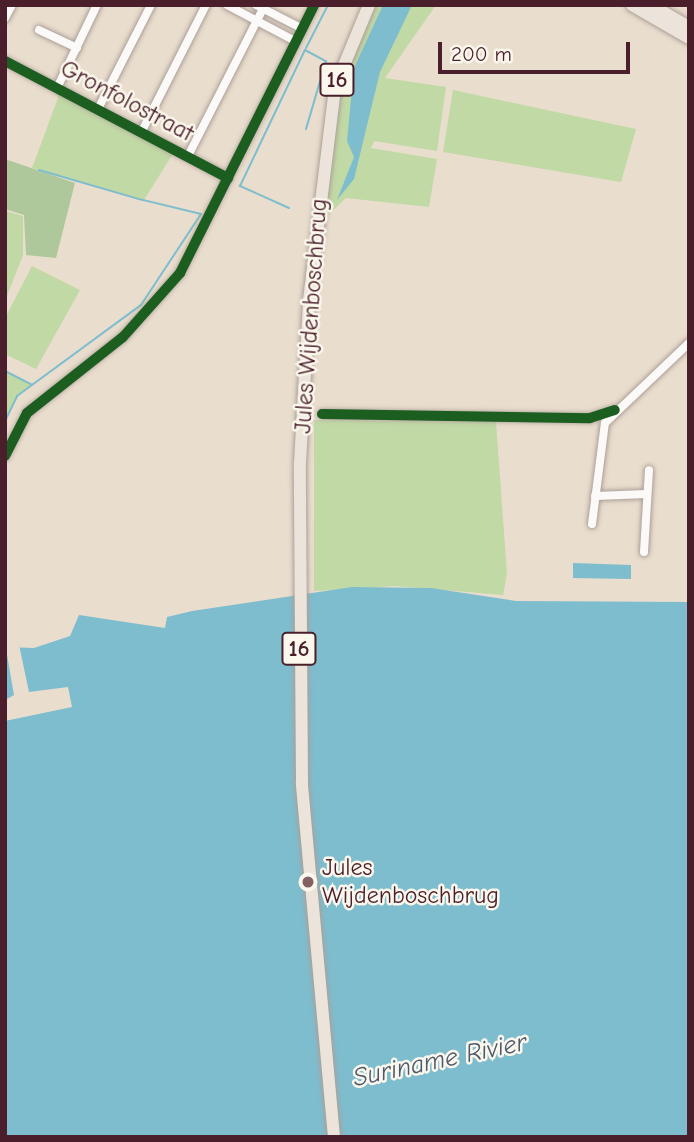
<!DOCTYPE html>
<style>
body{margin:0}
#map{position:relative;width:694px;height:1142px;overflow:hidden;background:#e9ddcd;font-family:"Comic Neue",sans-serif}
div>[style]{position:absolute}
.green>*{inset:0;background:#c1d9a5}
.forest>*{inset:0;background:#afc89b}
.water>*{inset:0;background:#7ebdce}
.pier>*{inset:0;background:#e9ddcd}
.stream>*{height:2px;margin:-1px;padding:0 1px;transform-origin:1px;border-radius:1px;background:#7ebdce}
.roads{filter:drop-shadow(0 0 2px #ac9f98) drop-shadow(0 0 2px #ac9f98)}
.minor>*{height:8px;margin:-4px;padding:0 4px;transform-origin:4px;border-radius:4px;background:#fcfaf8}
.primary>*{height:12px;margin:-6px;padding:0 6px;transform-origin:6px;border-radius:6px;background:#ece4db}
.cycleway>*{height:10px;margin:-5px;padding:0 5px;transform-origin:5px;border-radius:5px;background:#1b5e20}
.dots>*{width:19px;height:19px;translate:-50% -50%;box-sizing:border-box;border:4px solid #fbf7ec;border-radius:50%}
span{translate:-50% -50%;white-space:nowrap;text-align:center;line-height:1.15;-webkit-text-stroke:5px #fbf7ec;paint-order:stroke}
.shield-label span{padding:2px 5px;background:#fbf7ec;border:2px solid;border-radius:5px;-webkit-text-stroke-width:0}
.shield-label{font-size:23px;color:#4a1f2b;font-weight:700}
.street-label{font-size:24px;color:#4a1f2b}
.poi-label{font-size:24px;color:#4a1f2b}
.left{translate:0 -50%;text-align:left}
.water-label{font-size:26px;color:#4c596d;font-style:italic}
.frame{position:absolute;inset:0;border:7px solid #4a1f2b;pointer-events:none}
.scale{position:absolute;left:438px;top:42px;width:192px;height:32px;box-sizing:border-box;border:4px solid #4a1f2b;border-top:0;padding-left:9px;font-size:21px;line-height:24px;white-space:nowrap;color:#4a1f2b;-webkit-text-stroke:5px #fbf7ec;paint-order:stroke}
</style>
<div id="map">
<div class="green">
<div style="clip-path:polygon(377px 5px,436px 5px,385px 78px,446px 87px,437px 151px,374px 141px,371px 148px,437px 159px,429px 207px,346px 198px,325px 218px,339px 87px)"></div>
<div style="clip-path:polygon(54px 89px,174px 152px,144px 200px,32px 168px,58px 98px)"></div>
<div style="clip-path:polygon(453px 90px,636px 129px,621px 182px,443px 152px)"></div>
<div style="clip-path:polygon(5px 211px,23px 216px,23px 255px,5px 301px)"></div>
<div style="clip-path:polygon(32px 266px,80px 290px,36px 369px,5px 354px,5px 318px)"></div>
<div style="clip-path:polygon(5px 371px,32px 385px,17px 396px,5px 421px)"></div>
<div style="clip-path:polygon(314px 420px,496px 422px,507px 574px,503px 595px,395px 586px,314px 591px)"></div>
</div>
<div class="forest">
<div style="clip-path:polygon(5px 159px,75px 183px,56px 258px,26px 255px,24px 215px,5px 209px)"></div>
</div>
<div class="water">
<div style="clip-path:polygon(383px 5px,412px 5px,380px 72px,354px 179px,337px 200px,354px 157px,347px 141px,354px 68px)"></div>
<div style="clip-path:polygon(573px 563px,631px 565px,631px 579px,573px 578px)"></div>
<div style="clip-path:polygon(352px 587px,431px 588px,516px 601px,689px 602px,689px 1137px,5px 1137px,5px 647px,34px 648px,70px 636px,79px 615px,165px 628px,167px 617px,192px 611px)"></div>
</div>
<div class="pier">
<div style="clip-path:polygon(18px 640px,29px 692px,68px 687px,72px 707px,5px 721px,5px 700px,14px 695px,5px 643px)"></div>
</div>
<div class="stream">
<div style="left:306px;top:48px;width:48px;rotate:-62.9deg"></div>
<div style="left:39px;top:170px;width:107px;rotate:16.2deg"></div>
<div style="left:289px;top:208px;width:54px;rotate:-155.8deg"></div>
<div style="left:240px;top:186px;width:151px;rotate:-64.5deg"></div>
<div style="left:305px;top:50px;width:24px;rotate:28deg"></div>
<div style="left:326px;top:61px;width:71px;rotate:106.4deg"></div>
<div style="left:5px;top:371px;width:30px;rotate:27deg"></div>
<div style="left:5px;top:421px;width:28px;rotate:-64deg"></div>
<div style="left:17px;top:396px;width:154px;rotate:-36.3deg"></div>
<div style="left:141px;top:305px;width:109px;rotate:-56.6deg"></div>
<div style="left:201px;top:214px;width:60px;rotate:-166.4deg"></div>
</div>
<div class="roads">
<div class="minor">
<div style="left:227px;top:5px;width:77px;rotate:27.9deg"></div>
<div style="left:256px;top:5px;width:51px;rotate:27.1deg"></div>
<div style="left:5px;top:18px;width:15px;rotate:-62deg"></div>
<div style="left:39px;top:30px;width:42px;rotate:25.3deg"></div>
<div style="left:5px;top:61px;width:252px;rotate:27.7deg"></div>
<div style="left:57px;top:88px;width:92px;rotate:-64.3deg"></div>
<div style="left:98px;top:109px;width:117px;rotate:-63deg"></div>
<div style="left:142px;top:131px;width:141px;rotate:-63.1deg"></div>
<div style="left:188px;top:156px;width:169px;rotate:-63deg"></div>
<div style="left:322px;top:414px;width:268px;rotate:0.9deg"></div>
<div style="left:590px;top:418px;width:26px;rotate:-18deg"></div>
<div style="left:5px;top:456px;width:48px;rotate:-62.9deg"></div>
<div style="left:27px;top:413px;width:122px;rotate:-38.4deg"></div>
<div style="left:123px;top:337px;width:86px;rotate:-48.3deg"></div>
<div style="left:180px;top:273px;width:300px;rotate:-63.4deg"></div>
<div style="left:595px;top:496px;width:52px;rotate:-2.2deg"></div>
<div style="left:592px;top:524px;width:102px;rotate:-82.7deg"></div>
<div style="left:605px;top:423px;width:116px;rotate:-43.6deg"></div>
<div style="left:644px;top:552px;width:82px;rotate:-86.5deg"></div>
</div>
<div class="primary">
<div style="left:632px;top:5px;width:66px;rotate:30.1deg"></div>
<div style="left:651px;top:5px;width:44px;rotate:30.1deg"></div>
<div style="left:334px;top:1137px;width:355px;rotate:-95.2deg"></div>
<div style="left:302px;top:783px;width:320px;rotate:-90.4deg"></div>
<div style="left:300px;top:463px;width:163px;rotate:-86.8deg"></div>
<div style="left:309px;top:300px;width:215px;rotate:-83deg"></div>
<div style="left:335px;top:87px;width:89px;rotate:-67.5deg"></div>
</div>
</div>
<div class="cycleway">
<div style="left:5px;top:61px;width:252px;rotate:27.7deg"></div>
<div style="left:322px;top:414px;width:268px;rotate:0.9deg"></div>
<div style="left:590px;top:418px;width:26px;rotate:-18deg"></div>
<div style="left:5px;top:456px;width:48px;rotate:-62.9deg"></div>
<div style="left:27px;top:413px;width:122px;rotate:-38.4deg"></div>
<div style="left:123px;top:337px;width:86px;rotate:-48.3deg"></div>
<div style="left:180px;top:273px;width:300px;rotate:-63.4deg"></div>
</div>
<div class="dots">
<div style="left:308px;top:882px;background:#826264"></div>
</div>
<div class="shield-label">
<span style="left:337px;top:80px">16</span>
<span style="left:299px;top:649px">16</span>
</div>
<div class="street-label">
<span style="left:127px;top:101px;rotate:28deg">Gronfolostraat</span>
<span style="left:311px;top:316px;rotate:-86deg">Jules Wijdenboschbrug</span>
</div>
<div class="poi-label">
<span class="left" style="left:322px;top:882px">Jules<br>Wijdenboschbrug</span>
</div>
<div class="water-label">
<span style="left:440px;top:1061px;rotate:-12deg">Suriname Rivier</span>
</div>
<div class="frame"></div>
<div class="scale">200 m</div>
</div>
